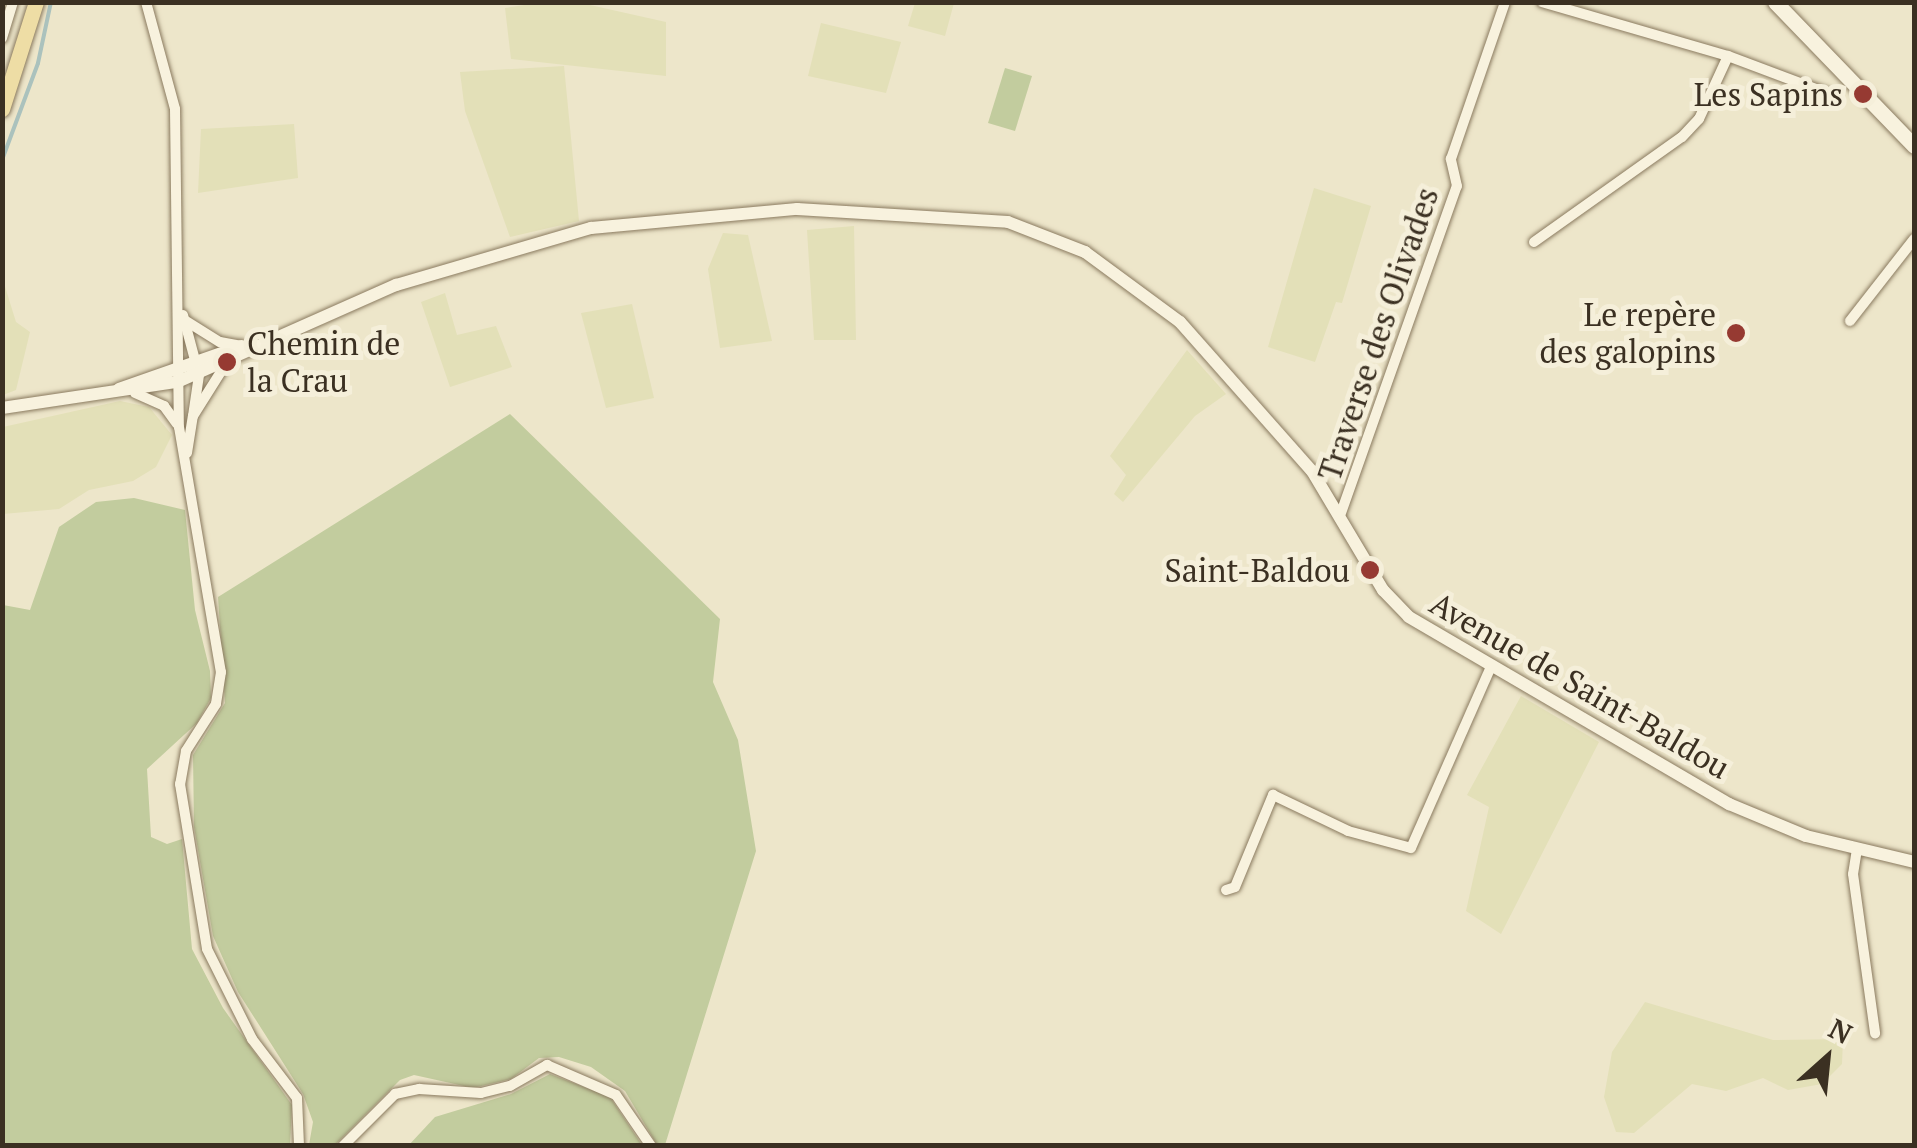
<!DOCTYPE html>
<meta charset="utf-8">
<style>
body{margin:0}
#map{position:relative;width:1917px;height:1148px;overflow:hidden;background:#ede6ca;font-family:"PT Serif",serif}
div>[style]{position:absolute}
.farmland>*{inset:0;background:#e3e0b8}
.green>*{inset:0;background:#c2cc9e}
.stream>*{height:4px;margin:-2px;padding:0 2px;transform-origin:2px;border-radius:2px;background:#abc2bd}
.roads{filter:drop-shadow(0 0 2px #8a7a5f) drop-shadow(0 0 2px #8a7a5f)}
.minor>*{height:10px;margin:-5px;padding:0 5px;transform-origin:5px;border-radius:5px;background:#f8f2de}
.tertiary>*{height:12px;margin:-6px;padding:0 6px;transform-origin:6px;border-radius:6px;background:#f8f2de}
.secondary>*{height:15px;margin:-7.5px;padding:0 7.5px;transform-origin:7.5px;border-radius:7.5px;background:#f8f2de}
.primary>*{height:15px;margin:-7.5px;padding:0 7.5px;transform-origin:7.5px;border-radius:7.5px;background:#eedda5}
.dots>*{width:28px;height:28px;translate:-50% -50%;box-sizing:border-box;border:5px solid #f5efda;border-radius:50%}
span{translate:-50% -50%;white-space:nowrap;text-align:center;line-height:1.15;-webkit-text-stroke:10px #f5efda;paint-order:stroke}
.poi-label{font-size:32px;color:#3b3022}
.right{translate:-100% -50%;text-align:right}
.left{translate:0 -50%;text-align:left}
.street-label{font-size:32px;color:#3b3022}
.frame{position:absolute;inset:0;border:5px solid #3b3022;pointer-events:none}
.north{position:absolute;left:1777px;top:1008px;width:100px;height:100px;-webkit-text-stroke:8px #f5efda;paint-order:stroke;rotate:27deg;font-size:28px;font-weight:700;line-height:40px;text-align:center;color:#3b3022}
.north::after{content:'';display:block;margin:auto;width:35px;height:45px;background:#3b3022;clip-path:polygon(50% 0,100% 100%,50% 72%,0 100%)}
</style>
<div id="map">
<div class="farmland">
<div style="clip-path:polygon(537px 3px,581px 3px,666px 22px,666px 76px,511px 59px,505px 8px)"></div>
<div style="clip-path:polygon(915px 3px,954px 3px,945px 36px,908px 26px)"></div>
<div style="clip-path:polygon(821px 23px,901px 42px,886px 93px,808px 76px)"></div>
<div style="clip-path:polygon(564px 66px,579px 221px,510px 237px,465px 111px,460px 72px)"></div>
<div style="clip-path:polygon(294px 124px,298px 178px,198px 193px,201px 129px)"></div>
<div style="clip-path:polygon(1314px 188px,1371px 206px,1342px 303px,1336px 302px,1315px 362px,1268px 347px)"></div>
<div style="clip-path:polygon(854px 226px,856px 340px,814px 340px,807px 230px)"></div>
<div style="clip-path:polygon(723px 233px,748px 235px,772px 341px,720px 348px,708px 269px)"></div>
<div style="clip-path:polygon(3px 280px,16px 322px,30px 332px,16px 390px,3px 395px)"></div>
<div style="clip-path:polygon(445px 293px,457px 335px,496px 326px,512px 367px,450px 387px,421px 302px)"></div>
<div style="clip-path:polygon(632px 304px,654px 398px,606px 408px,581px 313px)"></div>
<div style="clip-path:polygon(1187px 350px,1226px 394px,1195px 416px,1123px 502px,1114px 494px,1126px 475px,1110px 456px)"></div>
<div style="clip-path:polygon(120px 401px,149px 407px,172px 435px,156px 467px,133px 481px,89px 490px,59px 509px,3px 514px,3px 427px)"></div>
<div style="clip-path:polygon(1521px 696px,1599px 742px,1501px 934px,1466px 911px,1489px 807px,1467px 795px)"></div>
<div style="clip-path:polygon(1645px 1002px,1773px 1040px,1843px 1039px,1842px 1064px,1822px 1084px,1788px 1090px,1763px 1078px,1726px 1091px,1692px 1084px,1634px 1133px,1616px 1132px,1604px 1097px,1612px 1052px)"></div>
</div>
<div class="green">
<div style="clip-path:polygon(1005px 68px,1032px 76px,1015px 131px,988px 123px)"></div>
<div style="clip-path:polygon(510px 414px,720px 619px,713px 682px,738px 740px,756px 851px,665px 1145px,657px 1145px,625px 1091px,591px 1067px,559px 1057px,539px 1058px,511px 1079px,473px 1088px,414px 1075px,400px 1080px,335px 1145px,309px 1145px,313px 1122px,303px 1094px,238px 992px,213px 936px,194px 827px,193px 755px,225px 703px,218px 597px)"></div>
<div style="clip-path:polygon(134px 498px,185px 510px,195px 610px,210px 671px,211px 698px,197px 723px,147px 769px,151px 837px,167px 844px,182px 839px,192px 949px,223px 1008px,292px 1105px,290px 1145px,3px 1145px,3px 605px,30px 610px,59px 527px,96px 502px)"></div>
<div style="clip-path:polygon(550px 1074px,610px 1097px,642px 1145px,408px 1146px,435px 1117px,511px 1094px)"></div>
</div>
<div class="stream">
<div style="left:2px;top:160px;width:103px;rotate:-69.6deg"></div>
<div style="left:38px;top:63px;width:62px;rotate:-78deg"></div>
</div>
<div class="roads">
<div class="minor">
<div style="left:146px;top:2px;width:111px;rotate:74.8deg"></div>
<div style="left:175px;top:109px;width:318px;rotate:89.3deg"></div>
<div style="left:179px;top:427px;width:249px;rotate:80.3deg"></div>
<div style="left:221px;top:672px;width:32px;rotate:99deg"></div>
<div style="left:216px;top:704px;width:56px;rotate:122.6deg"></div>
<div style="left:186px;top:751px;width:34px;rotate:100deg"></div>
<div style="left:180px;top:784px;width:167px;rotate:80.7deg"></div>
<div style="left:207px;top:949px;width:101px;rotate:63.4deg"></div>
<div style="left:252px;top:1039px;width:74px;rotate:52.7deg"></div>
<div style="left:297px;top:1098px;width:48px;rotate:87.6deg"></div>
<div style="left:1542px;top:2px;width:194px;rotate:16.2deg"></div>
<div style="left:1728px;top:56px;width:108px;rotate:20.6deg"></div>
<div style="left:2px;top:38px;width:38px;rotate:-73deg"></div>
<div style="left:1534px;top:242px;width:181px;rotate:-35.4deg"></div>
<div style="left:1682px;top:137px;width:25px;rotate:-47deg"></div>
<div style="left:1699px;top:119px;width:69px;rotate:-65.3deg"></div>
<div style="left:183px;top:315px;width:62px;rotate:75.1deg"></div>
<div style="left:199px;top:375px;width:41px;rotate:98.3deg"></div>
<div style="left:186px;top:321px;width:40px;rotate:32deg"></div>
<div style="left:220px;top:342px;width:22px;rotate:10deg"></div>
<div style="left:1850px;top:321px;width:104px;rotate:-52deg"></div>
<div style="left:135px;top:393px;width:32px;rotate:24deg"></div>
<div style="left:164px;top:406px;width:22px;rotate:54deg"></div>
<div style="left:187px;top:453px;width:37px;rotate:-81deg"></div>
<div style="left:193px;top:416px;width:64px;rotate:-57.8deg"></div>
<div style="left:1341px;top:513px;width:347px;rotate:-70.5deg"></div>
<div style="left:1457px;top:186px;width:28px;rotate:-103deg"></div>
<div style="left:1451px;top:159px;width:166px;rotate:-71deg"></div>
<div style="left:1857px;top:849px;width:25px;rotate:99deg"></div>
<div style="left:1853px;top:874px;width:161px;rotate:82.1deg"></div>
<div style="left:1226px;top:890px;width:9px;rotate:-18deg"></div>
<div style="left:1235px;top:887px;width:100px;rotate:-67.6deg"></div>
<div style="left:1273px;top:795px;width:83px;rotate:25.6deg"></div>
<div style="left:1348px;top:831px;width:65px;rotate:15.1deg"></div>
<div style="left:1411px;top:848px;width:198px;rotate:-66.2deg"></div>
<div style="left:343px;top:1146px;width:74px;rotate:-45deg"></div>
<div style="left:395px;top:1094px;width:25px;rotate:-12deg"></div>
<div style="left:419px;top:1089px;width:62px;rotate:3.7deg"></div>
<div style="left:481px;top:1093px;width:30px;rotate:-14deg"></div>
<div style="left:510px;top:1086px;width:43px;rotate:-29.6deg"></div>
<div style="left:547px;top:1065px;width:75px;rotate:23.5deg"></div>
<div style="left:616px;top:1095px;width:62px;rotate:55.5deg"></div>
</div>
<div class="tertiary">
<div style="left:119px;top:389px;width:130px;rotate:-19.3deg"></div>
<div style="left:2px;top:408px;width:177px;rotate:-8.5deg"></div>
<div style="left:177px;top:382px;width:240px;rotate:-23.9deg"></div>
<div style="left:396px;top:285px;width:203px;rotate:-16.3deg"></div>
<div style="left:591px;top:228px;width:207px;rotate:-5.3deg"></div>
<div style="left:797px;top:209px;width:211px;rotate:3.5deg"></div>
<div style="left:1008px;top:222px;width:83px;rotate:21.3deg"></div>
<div style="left:1085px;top:252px;width:118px;rotate:36.4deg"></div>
<div style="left:1180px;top:322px;width:199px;rotate:48.5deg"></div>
<div style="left:1312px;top:471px;width:139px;rotate:59.2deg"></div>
<div style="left:1383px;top:590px;width:37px;rotate:46deg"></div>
<div style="left:1409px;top:617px;width:371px;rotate:30.3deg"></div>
<div style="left:1729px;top:804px;width:83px;rotate:22.6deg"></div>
<div style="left:1806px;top:836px;width:111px;rotate:13.5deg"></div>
</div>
<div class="secondary">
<div style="left:1775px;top:2px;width:200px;rotate:46deg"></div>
</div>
<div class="primary">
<div style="left:2px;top:109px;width:112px;rotate:-72.4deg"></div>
</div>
</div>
<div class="dots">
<div style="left:1863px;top:94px;background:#963a32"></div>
<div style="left:1736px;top:333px;background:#963a32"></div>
<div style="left:227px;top:362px;background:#963a32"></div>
<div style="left:1370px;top:570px;background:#963a32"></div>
</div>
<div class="poi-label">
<span class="right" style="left:1843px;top:94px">Les Sapins</span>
<span class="right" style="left:1716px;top:333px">Le repère<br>des galopins</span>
<span class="left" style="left:247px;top:362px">Chemin de<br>la Crau</span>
<span class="right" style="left:1350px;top:570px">Saint-Baldou</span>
</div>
<div class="street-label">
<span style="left:1378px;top:334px;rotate:-71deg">Traverse des Olivades</span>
<span style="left:1580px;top:685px;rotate:30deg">Avenue de Saint-Baldou</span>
</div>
<div class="frame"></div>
<div class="north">N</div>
</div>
